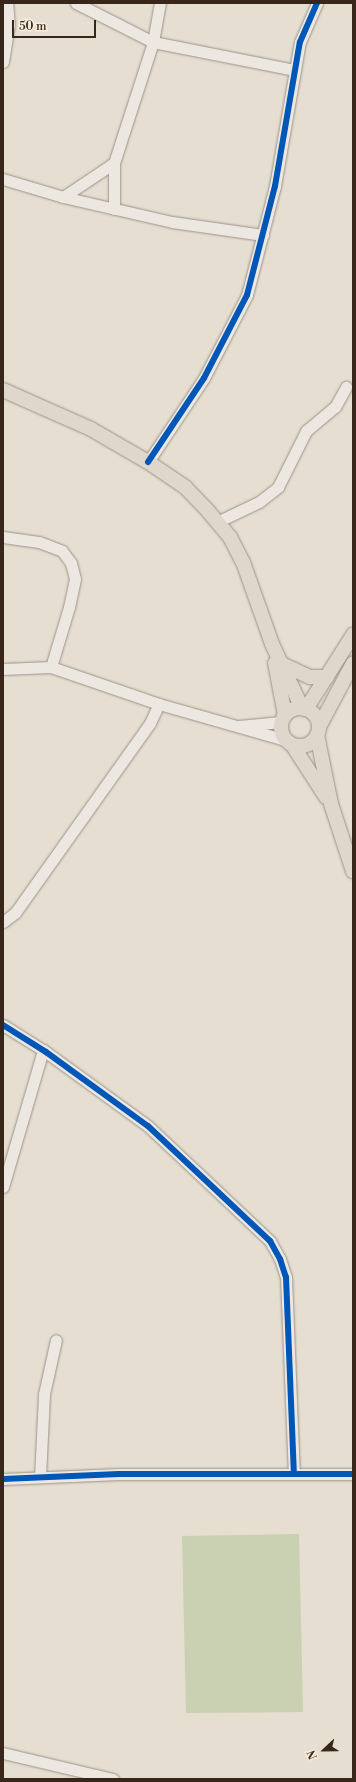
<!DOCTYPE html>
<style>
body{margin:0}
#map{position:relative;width:356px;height:1782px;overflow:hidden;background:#e6ded0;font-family:"Libre Bodoni",serif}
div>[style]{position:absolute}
.green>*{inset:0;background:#cad0b2}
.roads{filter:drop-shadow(0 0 1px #9a938a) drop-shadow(0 0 1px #9a938a)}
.minor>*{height:11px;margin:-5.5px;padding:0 5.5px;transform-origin:5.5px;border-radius:5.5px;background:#ece7e0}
.major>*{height:14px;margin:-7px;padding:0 7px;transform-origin:7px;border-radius:7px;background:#dfd7cb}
.major>.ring{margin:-7px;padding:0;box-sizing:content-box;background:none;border:14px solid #dfd7cb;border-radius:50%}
.cycleway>*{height:6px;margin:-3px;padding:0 3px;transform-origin:3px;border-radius:3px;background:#0057b8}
span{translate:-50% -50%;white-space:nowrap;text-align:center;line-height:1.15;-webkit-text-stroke:4px #f5ecdb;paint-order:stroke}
.frame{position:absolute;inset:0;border:4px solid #38261a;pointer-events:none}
.north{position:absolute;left:304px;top:1730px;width:40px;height:40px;-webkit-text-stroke:3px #f5ecdb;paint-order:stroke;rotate:248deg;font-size:11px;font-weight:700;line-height:16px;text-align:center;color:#38261a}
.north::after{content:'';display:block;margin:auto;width:14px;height:18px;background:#38261a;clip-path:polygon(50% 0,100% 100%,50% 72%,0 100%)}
.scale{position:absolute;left:12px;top:20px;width:84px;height:18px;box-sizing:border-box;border:2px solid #38261a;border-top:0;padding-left:5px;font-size:12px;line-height:14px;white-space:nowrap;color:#38261a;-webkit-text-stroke:3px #f5ecdb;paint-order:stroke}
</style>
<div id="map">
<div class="green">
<div style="clip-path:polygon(299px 1534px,303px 1712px,186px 1713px,182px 1536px)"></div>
</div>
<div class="roads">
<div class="minor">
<div style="left:76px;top:3px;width:86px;rotate:26.9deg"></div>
<div style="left:153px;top:42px;width:145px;rotate:11.2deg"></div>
<div style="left:3px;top:62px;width:37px;rotate:-81deg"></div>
<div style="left:9px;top:25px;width:22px;rotate:-95deg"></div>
<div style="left:3px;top:179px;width:63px;rotate:16.7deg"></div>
<div style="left:63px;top:197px;width:112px;rotate:12.9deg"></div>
<div style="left:172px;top:222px;width:92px;rotate:8.1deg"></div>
<div style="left:63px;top:197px;width:61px;rotate:-33.7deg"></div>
<div style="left:114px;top:209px;width:46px;rotate:-90deg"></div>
<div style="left:114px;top:163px;width:127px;rotate:-72.1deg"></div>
<div style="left:153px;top:42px;width:40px;rotate:-80deg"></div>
<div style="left:148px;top:462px;width:101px;rotate:-56.3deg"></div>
<div style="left:204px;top:378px;width:93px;rotate:-62.6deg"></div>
<div style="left:247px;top:295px;width:113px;rotate:-75.6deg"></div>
<div style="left:275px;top:186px;width:146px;rotate:-80.2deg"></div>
<div style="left:300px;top:42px;width:43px;rotate:-66.4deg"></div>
<div style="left:217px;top:522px;width:47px;rotate:-25.5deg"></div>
<div style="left:259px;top:502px;width:24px;rotate:-38deg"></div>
<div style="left:278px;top:487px;width:63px;rotate:-63.4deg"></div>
<div style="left:306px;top:431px;width:38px;rotate:-40deg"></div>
<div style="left:335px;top:407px;width:23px;rotate:-61deg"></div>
<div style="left:3px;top:537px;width:36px;rotate:8deg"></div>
<div style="left:39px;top:542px;width:25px;rotate:21deg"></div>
<div style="left:62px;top:551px;width:15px;rotate:53deg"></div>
<div style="left:71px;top:563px;width:16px;rotate:76deg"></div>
<div style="left:75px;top:579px;width:29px;rotate:102deg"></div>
<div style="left:69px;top:607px;width:63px;rotate:106.7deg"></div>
<div style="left:3px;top:669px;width:48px;rotate:-2.4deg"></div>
<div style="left:51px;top:667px;width:114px;rotate:18.9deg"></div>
<div style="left:159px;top:704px;width:131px;rotate:15.9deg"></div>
<div style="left:239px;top:726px;width:42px;rotate:-5.4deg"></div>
<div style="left:3px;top:922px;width:15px;rotate:-37deg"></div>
<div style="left:15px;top:913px;width:233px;rotate:-54.6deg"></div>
<div style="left:150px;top:723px;width:21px;rotate:-65deg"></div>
<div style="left:3px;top:1025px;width:51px;rotate:32.1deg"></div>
<div style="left:46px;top:1052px;width:126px;rotate:36deg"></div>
<div style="left:148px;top:1126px;width:168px;rotate:43.3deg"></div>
<div style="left:270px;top:1241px;width:21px;rotate:61deg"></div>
<div style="left:280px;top:1259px;width:19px;rotate:72deg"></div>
<div style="left:286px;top:1277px;width:196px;rotate:87.7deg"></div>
<div style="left:3px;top:1187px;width:143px;rotate:-73.7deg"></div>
<div style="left:40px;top:1477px;width:83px;rotate:-87.2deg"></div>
<div style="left:44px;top:1394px;width:55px;rotate:-77.5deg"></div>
<div style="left:3px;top:1479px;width:116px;rotate:-2.5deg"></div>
<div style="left:119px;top:1474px;width:234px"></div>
<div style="left:3px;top:1753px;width:113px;rotate:13.3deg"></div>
</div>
<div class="major">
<div style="left:3px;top:390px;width:96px;rotate:23.9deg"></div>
<div style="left:91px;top:429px;width:66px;rotate:30.1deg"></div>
<div style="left:148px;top:462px;width:45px;rotate:34deg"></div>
<div style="left:185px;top:487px;width:33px;rotate:46deg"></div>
<div style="left:208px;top:511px;width:34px;rotate:50deg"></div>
<div style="left:230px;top:537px;width:28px;rotate:63deg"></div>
<div style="left:243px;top:562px;width:87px;rotate:70.5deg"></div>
<div style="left:272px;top:644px;width:71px;rotate:64.9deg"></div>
<div style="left:275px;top:663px;width:53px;rotate:79.1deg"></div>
<div style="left:282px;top:664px;width:31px;rotate:25deg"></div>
<div style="left:310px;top:677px;width:17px"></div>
<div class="ring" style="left:281px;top:708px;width:24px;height:24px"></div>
<div style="left:306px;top:709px;width:88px;rotate:-57.6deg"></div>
<div style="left:319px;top:727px;width:72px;rotate:-62deg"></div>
<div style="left:317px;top:735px;width:70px;rotate:78.5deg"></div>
<div style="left:331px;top:804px;width:71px;rotate:71.8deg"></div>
<div style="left:293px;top:746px;width:61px;rotate:57.1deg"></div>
</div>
</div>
<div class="cycleway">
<div style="left:148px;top:462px;width:101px;rotate:-56.3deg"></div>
<div style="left:204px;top:378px;width:93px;rotate:-62.6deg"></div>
<div style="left:247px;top:295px;width:113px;rotate:-75.6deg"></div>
<div style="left:275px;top:186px;width:146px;rotate:-80.2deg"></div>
<div style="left:300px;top:42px;width:43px;rotate:-66.4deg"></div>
<div style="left:3px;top:1025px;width:51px;rotate:32.1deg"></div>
<div style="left:46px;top:1052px;width:126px;rotate:36deg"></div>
<div style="left:148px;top:1126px;width:168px;rotate:43.3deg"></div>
<div style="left:270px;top:1241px;width:21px;rotate:61deg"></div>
<div style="left:280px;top:1259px;width:19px;rotate:72deg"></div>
<div style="left:286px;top:1277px;width:196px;rotate:87.7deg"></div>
<div style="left:3px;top:1479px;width:116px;rotate:-2.5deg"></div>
<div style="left:119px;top:1474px;width:234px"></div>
</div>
<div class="frame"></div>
<div class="north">N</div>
<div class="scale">50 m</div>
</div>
